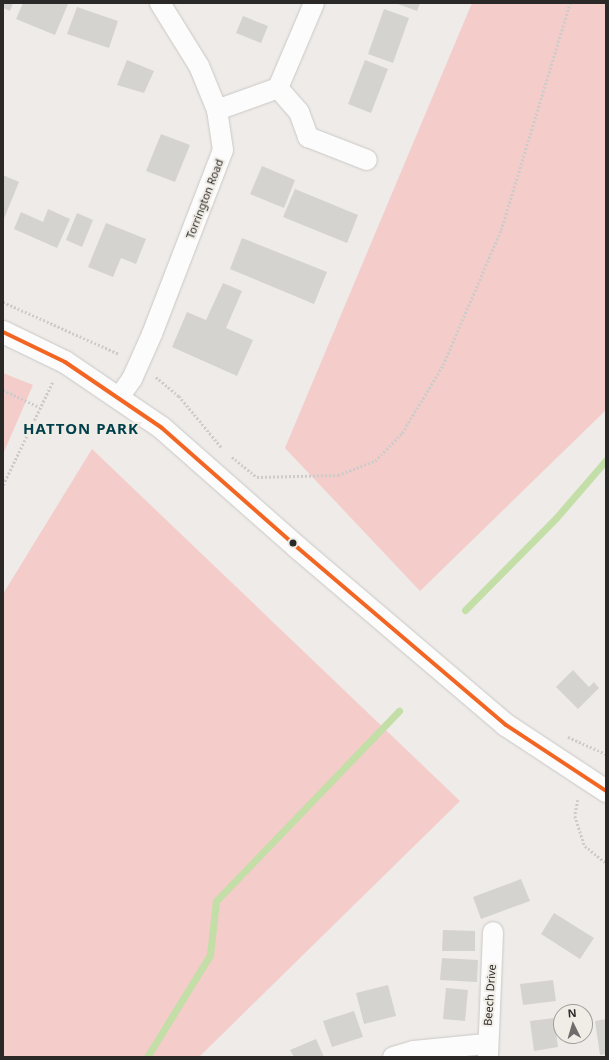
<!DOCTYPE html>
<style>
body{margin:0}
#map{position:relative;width:609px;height:1060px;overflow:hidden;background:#eeebe8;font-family:"Noto Sans",sans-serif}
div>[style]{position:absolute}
.green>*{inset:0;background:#f4ccca}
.stream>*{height:7px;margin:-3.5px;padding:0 3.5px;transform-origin:3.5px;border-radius:3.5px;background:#c3dea7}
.building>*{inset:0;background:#d5d3d0}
.path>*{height:2.5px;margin-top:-1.25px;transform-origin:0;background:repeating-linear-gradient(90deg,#cecccb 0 2px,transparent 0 4px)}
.roads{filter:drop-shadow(0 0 1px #cac8c5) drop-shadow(0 0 1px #cac8c5)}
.street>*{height:20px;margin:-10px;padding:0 10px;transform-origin:10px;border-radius:10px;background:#fcfcfc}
.secondary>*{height:22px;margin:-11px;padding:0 11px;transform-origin:11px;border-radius:11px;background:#fcfcfc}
.bus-1>*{height:4px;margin:-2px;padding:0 2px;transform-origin:2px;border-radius:2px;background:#f26522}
.dots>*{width:11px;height:11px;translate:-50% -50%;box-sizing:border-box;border:2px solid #f0ece6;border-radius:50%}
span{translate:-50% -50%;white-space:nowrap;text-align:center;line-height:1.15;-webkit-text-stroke:4px #f0ece6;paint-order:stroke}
.street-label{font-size:11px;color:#2b2927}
.district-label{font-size:15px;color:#00404b;font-weight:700;letter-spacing:1px}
.frame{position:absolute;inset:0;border:4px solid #2b2927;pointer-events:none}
.north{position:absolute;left:553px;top:1004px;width:40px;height:40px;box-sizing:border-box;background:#f0ece6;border:1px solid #a19e9a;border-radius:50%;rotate:355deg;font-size:11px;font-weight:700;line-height:16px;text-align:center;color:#2b2927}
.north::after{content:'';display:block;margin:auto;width:14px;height:18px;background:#6f6d6b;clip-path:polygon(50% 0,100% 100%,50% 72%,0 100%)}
</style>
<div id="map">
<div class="green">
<div style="clip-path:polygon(472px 3px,606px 3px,606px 410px,420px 591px,285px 448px)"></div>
<div style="clip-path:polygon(3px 373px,33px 385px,3px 454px)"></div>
<div style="clip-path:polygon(92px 449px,460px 801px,199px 1057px,3px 1057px,3px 594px)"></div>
</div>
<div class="stream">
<div style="left:465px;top:610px;width:129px;rotate:-45.3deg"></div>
<div style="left:556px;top:518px;width:77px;rotate:-49.2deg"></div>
<div style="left:147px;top:1057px;width:120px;rotate:-58.3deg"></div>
<div style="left:210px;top:955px;width:54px;rotate:-83.7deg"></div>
<div style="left:216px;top:901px;width:264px;rotate:-46.1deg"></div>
</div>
<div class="building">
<div style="clip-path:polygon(3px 3px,13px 3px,10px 11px,3px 8px)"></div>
<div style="clip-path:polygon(23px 3px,68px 4px,55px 35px,16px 19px)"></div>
<div style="clip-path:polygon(395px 3px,420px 3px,417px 11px)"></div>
<div style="clip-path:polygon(77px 7px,118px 21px,109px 48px,67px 34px)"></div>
<div style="clip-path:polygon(384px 9px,409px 18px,393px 63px,368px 54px)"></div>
<div style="clip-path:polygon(243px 16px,268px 26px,261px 43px,236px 33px)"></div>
<div style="clip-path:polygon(127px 60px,154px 71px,144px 93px,117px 85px)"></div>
<div style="clip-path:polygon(365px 60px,388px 69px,371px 113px,348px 104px)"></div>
<div style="clip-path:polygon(161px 134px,190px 145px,175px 182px,146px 171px)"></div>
<div style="clip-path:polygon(262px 166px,295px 180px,284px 208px,250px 194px)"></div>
<div style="clip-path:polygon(3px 175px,19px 182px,3px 221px)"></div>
<div style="clip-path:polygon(295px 189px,358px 215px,347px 243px,283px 217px)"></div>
<div style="clip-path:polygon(48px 209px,70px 219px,57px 248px,14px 229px,21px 212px,43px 222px)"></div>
<div style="clip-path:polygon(77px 213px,93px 220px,82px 247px,66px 240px)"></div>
<div style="clip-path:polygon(106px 223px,146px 239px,136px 264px,121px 258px,113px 277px,88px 267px)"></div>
<div style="clip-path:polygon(242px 238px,327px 272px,314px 304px,230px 269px)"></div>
<div style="clip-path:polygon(223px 283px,242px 291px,226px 328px,253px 340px,237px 376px,172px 347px,187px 312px,206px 320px)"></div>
<div style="clip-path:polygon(573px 670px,589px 687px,594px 682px,599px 688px,578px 709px,556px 687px)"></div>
<div style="clip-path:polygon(521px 879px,530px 901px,481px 919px,473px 897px)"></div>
<div style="clip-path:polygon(554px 913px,594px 938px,580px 959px,541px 934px)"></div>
<div style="clip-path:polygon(443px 930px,475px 931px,475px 951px,442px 951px)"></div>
<div style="clip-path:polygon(442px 958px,478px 960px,477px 982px,440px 980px)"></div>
<div style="clip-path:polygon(553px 980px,556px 1001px,523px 1005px,520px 984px)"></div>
<div style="clip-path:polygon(388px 985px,396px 1016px,364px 1024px,356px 993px)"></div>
<div style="clip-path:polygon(446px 988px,468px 990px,465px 1021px,443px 1019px)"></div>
<div style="clip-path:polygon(354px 1011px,363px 1037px,332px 1047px,323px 1021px)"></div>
<div style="clip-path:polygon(554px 1018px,558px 1047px,534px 1051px,530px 1021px)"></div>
<div style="clip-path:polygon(606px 1019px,606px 1054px,600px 1055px,595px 1021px)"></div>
<div style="clip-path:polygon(316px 1039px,324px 1057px,294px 1057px,290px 1050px)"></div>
</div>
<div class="path">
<div style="left:3px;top:302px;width:127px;rotate:24.1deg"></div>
<div style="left:156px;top:377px;width:30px;rotate:40deg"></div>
<div style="left:179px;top:396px;width:67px;rotate:50.4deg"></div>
<div style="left:3px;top:390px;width:38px;rotate:25deg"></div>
<div style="left:232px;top:457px;width:32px;rotate:39deg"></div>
<div style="left:257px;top:477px;width:81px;rotate:-1.4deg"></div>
<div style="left:338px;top:475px;width:40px;rotate:-21deg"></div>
<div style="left:375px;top:461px;width:39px;rotate:-46deg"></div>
<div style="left:402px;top:433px;width:79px;rotate:-58.9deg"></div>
<div style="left:443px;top:365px;width:147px;rotate:-66.8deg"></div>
<div style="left:501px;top:230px;width:237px;rotate:-73.1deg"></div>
<div style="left:3px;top:485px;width:115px;rotate:-64.3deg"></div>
<div style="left:568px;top:737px;width:42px;rotate:24.1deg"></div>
<div style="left:578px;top:800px;width:16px;rotate:101deg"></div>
<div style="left:575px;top:816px;width:32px;rotate:72deg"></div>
<div style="left:585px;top:846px;width:27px;rotate:39deg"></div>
</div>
<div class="roads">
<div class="street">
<div style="left:278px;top:88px;width:32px;rotate:49deg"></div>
<div style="left:299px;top:112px;width:27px;rotate:70deg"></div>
<div style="left:308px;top:137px;width:63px;rotate:21.3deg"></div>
<div style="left:217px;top:110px;width:65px;rotate:-19.8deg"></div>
<div style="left:278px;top:88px;width:92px;rotate:-67deg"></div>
<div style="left:120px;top:396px;width:21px;rotate:-55deg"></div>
<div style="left:132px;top:379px;width:49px;rotate:-66deg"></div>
<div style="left:152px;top:334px;width:197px;rotate:-68.9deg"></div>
<div style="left:223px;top:150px;width:40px;rotate:-98.5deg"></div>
<div style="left:217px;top:110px;width:48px;rotate:-112.2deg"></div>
<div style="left:199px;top:66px;width:74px;rotate:-121.8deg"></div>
<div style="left:393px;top:1057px;width:22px;rotate:-16deg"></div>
<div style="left:414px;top:1051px;width:72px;rotate:-5.6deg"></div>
<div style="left:488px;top:1057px;width:125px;rotate:-87.7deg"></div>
</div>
<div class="secondary">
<div style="left:3px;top:332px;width:69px;rotate:25.8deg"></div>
<div style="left:65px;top:362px;width:117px;rotate:34.2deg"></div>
<div style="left:162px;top:428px;width:181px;rotate:41.4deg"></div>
<div style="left:298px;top:548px;width:273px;rotate:40.4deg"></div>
<div style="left:506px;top:725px;width:120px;rotate:33.4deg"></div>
</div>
</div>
<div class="bus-1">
<div style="left:3px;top:332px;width:69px;rotate:25.8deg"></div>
<div style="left:65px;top:362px;width:117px;rotate:34.2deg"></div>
<div style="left:162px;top:428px;width:181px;rotate:41.4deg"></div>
<div style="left:298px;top:548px;width:273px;rotate:40.4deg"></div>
<div style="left:506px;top:725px;width:120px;rotate:33.4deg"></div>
</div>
<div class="dots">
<div style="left:293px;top:543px;background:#2b2927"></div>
</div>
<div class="street-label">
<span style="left:205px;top:199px;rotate:-69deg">Torrington Road</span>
<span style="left:490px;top:995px;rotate:-86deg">Beech Drive</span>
</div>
<div class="district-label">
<span style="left:81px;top:429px">HATTON PARK</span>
</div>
<div class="frame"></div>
<div class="north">N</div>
</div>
